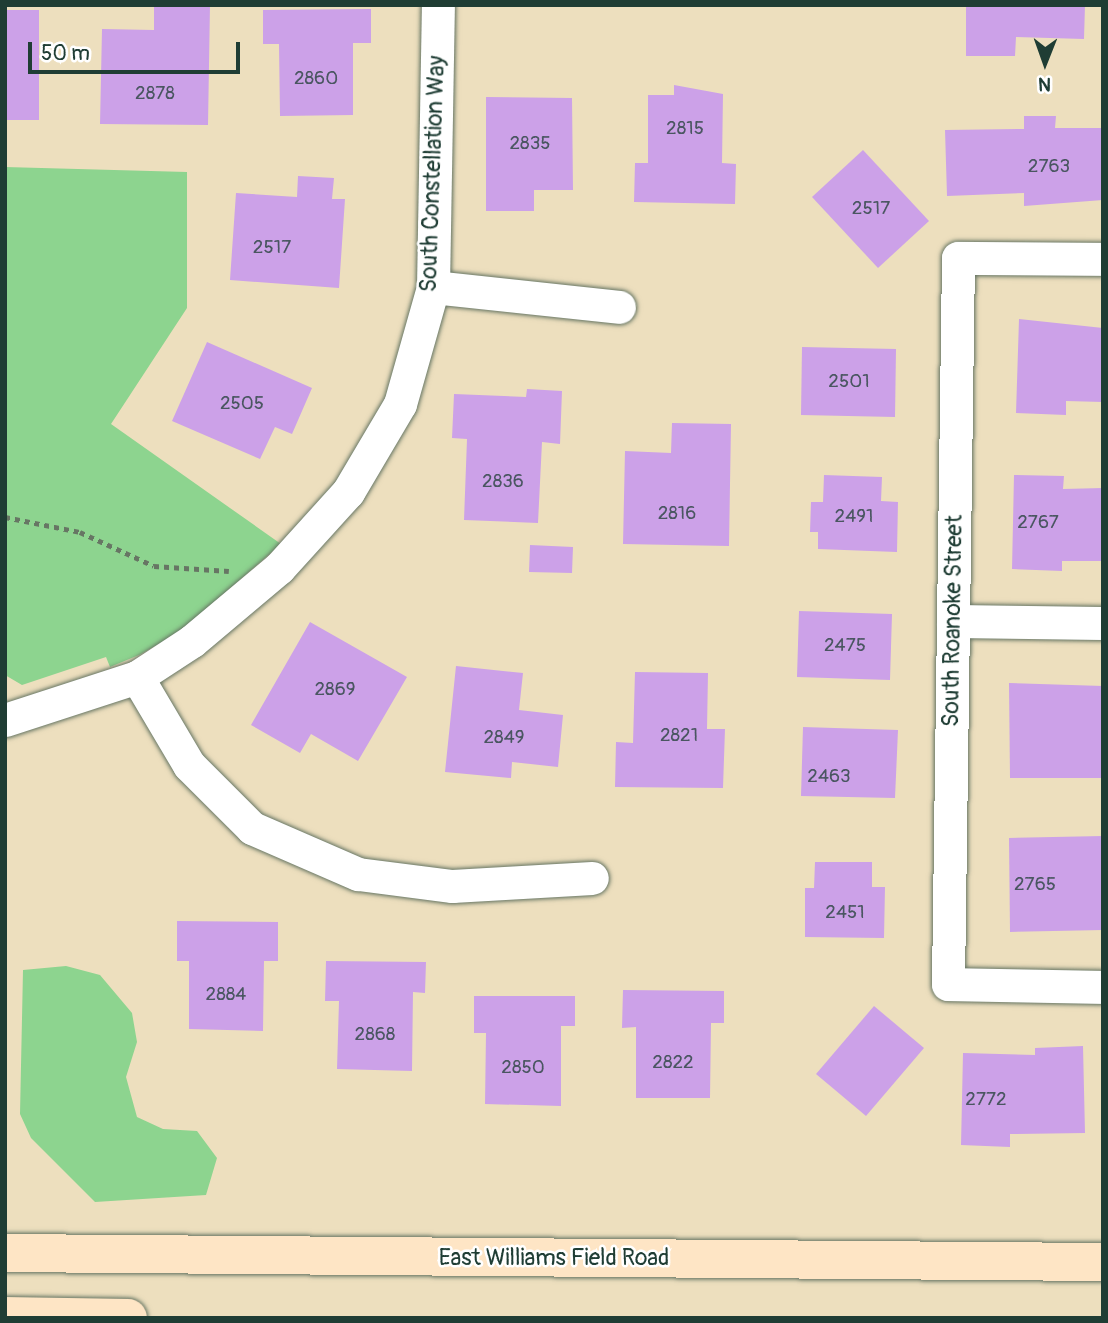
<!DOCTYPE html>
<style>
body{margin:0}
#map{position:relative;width:1108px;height:1323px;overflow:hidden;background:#eddfbe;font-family:Pangolin,sans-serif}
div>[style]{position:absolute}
.green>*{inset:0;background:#8dd48f}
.building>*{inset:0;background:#cca1e8}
.path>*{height:4.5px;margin-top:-2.25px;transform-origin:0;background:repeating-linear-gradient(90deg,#677664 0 5px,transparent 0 10px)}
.roads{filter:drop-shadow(0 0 2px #677664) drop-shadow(0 0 2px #677664)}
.minor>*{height:33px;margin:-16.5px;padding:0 16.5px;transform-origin:16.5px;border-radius:16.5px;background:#fff}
.secondary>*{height:38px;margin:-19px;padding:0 19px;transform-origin:19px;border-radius:19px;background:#fee5c5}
span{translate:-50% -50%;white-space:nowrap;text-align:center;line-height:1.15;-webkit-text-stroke:5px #fff;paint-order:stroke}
.number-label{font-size:19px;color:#4a5661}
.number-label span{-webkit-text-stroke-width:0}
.street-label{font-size:23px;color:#1f3d34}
.frame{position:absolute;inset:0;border:7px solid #1f3d34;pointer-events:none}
.north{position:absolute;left:1010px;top:28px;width:70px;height:70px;-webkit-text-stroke:5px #fff;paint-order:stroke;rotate:181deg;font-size:19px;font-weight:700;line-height:28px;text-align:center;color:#1f3d34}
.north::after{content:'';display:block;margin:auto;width:24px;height:32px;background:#1f3d34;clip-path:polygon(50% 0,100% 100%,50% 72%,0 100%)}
.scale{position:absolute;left:28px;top:42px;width:212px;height:32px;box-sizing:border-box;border:4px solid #1f3d34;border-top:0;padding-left:9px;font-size:21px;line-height:24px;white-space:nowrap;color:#1f3d34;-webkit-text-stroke:5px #fff;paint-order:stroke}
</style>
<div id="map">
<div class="green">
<div style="clip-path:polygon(5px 167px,187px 172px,187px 308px,111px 424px,281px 544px,180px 632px,139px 655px,110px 667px,106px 657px,22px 685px,5px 675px)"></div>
<div style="clip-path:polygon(66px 966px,100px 975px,132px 1013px,137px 1042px,126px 1077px,137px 1117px,163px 1129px,197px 1131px,217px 1158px,206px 1195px,95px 1202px,31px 1138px,20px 1114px,23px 970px)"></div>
</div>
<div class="building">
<div style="clip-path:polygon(154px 5px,210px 5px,208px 125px,100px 124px,102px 29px,154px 30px)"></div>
<div style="clip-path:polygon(966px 5px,1085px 5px,1084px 39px,1016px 37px,1015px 56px,966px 56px)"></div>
<div style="clip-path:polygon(371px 9px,371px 43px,353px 43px,353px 115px,280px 116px,279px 44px,263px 44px,263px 10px)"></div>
<div style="clip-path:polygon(5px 10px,39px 10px,39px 120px,5px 120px)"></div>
<div style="clip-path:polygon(674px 85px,723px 94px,722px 163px,736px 164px,735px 204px,634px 202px,635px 163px,648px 163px,648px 95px,674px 95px)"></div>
<div style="clip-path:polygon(486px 97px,572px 98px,573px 190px,534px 190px,534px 211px,486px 211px)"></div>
<div style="clip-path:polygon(1024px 116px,1056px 116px,1055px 128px,1103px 128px,1103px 200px,1024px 206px,1024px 193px,947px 196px,945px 130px,1024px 129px)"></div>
<div style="clip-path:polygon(863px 150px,929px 221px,878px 268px,812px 197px)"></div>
<div style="clip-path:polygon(298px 176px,334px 178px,332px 199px,345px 199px,339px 288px,230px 280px,236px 193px,297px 197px)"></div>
<div style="clip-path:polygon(1019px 319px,1103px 328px,1103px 402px,1066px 401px,1066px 415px,1016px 413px)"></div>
<div style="clip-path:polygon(207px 342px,312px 388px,292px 434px,275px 427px,260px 459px,172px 421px)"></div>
<div style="clip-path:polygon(802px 347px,896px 349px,895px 417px,801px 415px)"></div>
<div style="clip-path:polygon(527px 389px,562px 391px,560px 444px,542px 442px,538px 523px,464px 520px,467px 439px,452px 438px,454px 394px,526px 397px)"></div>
<div style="clip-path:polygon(672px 423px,731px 424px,729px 546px,623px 544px,625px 451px,671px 453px)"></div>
<div style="clip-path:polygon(824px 475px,882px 477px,881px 501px,898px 502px,897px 552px,818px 549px,818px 532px,810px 532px,811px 502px,823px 502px)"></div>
<div style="clip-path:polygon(1014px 475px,1064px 476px,1063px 489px,1103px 488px,1103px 561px,1062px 561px,1062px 571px,1012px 569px)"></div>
<div style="clip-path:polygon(530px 545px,573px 547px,572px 573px,529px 572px)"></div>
<div style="clip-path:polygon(799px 611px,892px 614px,890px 680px,797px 677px)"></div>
<div style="clip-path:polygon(310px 622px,407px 677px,358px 761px,311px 734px,300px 753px,251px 725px)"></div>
<div style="clip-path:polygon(456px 666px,523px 673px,519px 710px,563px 715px,558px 767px,512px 762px,511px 778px,445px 772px)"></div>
<div style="clip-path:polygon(635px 672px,708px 673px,707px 729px,725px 729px,723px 788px,615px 787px,616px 742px,633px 743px)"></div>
<div style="clip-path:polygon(1009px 683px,1103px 686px,1103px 778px,1010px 778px)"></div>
<div style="clip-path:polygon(803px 727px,898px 730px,895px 798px,801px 796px)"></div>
<div style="clip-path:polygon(1103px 836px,1103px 930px,1010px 932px,1009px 838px)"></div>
<div style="clip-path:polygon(815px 862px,872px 862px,872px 887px,885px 887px,884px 938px,805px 937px,805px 888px,814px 888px)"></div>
<div style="clip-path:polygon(177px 921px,278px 922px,278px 961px,264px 961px,263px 1031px,189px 1029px,189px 961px,177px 961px)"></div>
<div style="clip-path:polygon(326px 961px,426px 962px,425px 993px,413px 992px,412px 1071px,337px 1069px,339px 1001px,325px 1001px)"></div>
<div style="clip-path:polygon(623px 990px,724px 991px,724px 1023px,711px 1023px,710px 1098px,636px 1098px,636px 1027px,622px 1028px)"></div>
<div style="clip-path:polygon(474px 996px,575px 996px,575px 1026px,561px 1026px,561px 1106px,485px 1104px,486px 1033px,474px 1033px)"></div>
<div style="clip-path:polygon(874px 1006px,924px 1048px,866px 1116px,816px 1074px)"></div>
<div style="clip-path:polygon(1083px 1046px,1085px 1133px,1010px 1134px,1010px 1147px,961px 1145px,963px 1053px,1035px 1055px,1035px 1048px)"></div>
</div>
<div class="path">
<div style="left:5px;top:517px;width:76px;rotate:11.3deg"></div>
<div style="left:80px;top:532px;width:81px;rotate:24.7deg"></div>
<div style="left:154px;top:566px;width:75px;rotate:3.8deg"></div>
</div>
<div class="roads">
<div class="minor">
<div style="left:1103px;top:259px;width:145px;rotate:-179.6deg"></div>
<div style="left:958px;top:258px;width:726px;rotate:90.79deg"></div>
<div style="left:948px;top:984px;width:155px;rotate:1.1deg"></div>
<div style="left:433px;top:287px;width:187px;rotate:6.1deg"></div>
<div style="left:953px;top:621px;width:150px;rotate:0.8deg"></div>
<div style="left:137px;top:677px;width:102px;rotate:59.4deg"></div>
<div style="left:189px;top:765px;width:89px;rotate:45deg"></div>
<div style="left:252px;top:828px;width:116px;rotate:23.5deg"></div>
<div style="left:358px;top:874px;width:95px;rotate:7.3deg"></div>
<div style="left:452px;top:886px;width:140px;rotate:-3.3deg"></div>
<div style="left:5px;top:720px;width:139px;rotate:-18deg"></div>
<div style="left:137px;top:677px;width:66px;rotate:-33.2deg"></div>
<div style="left:192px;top:641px;width:114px;rotate:-40deg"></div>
<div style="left:279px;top:568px;width:103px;rotate:-47.8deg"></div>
<div style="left:348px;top:492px;width:102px;rotate:-59.4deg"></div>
<div style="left:400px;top:404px;width:122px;rotate:-74.2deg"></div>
<div style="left:433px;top:287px;width:282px;rotate:-89deg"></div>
</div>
<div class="secondary">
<div style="left:5px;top:1253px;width:1098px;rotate:0.47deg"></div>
<div style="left:5px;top:1316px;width:123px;rotate:0.9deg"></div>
</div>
</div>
<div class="number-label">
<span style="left:316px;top:79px">2860</span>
<span style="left:155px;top:94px">2878</span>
<span style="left:685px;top:129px">2815</span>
<span style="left:530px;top:144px">2835</span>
<span style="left:1049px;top:167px">2763</span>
<span style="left:871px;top:209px">2517</span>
<span style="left:272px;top:248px">2517</span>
<span style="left:849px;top:382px">2501</span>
<span style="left:242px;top:404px">2505</span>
<span style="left:503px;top:482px">2836</span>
<span style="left:677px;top:514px">2816</span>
<span style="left:854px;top:517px">2491</span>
<span style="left:1038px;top:523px">2767</span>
<span style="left:845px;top:646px">2475</span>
<span style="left:335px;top:690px">2869</span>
<span style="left:679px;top:736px">2821</span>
<span style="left:504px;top:738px">2849</span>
<span style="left:829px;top:777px">2463</span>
<span style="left:1035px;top:885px">2765</span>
<span style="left:845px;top:913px">2451</span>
<span style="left:226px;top:995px">2884</span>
<span style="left:375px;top:1035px">2868</span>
<span style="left:673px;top:1063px">2822</span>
<span style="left:523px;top:1068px">2850</span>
<span style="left:986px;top:1100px">2772</span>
</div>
<div class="street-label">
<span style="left:433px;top:174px;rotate:-88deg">South Constellation Way</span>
<span style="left:953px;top:621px;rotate:-89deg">South Roanoke Street</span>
<span style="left:554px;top:1258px">East Williams Field Road</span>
</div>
<div class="frame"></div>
<div class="north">N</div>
<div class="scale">50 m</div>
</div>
